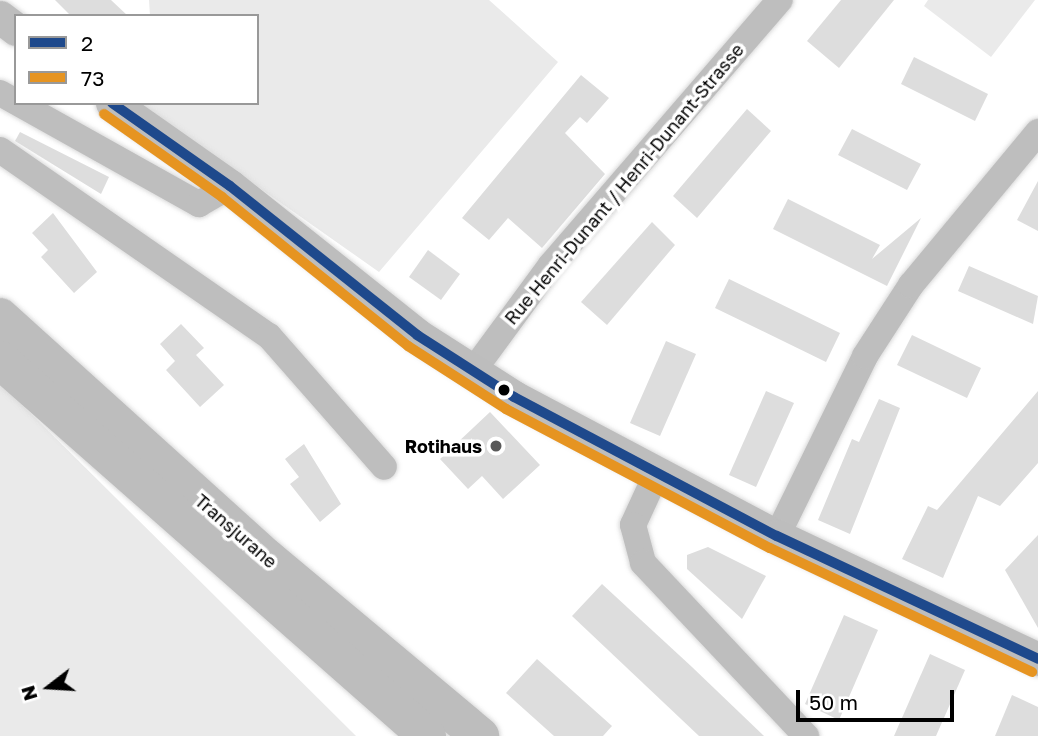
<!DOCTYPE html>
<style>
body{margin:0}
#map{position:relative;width:1038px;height:736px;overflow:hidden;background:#fff;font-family:"Golos Text",sans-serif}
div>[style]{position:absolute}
.green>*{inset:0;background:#eaeaea}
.building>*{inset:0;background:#ddd}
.roads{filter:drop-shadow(0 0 2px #dbdbdb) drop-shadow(0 0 2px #dbdbdb)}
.minor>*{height:26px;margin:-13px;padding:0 13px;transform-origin:13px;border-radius:13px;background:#bebebe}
.major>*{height:33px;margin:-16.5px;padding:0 16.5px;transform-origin:16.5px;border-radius:16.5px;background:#bdbdbd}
.highway>*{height:38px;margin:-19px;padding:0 19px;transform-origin:19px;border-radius:19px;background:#bdbdbd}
.bus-1>*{height:10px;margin:-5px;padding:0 5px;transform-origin:5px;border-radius:5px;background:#1e498c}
.bus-2>*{height:10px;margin:-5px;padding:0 5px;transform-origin:5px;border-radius:5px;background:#e69421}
.dots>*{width:19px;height:19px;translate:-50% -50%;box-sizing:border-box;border:4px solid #fff;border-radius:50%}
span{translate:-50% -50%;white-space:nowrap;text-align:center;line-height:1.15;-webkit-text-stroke:7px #fff;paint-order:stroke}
.street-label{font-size:18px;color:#000}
.poi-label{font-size:18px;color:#000;font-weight:700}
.right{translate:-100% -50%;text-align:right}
.legend{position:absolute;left:14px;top:14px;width:245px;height:91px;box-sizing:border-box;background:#fff;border:2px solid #999;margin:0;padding:9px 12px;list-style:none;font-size:21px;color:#000}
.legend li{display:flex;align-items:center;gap:14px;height:35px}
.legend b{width:35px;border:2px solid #999}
.north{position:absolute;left:14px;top:652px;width:70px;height:70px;-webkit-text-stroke:5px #fff;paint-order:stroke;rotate:253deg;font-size:19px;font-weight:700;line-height:28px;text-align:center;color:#000}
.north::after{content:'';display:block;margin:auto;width:24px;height:32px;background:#000;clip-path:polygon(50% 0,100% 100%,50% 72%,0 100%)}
.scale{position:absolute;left:796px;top:690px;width:158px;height:32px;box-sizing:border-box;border:4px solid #000;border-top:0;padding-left:9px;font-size:21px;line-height:24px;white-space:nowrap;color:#000;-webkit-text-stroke:5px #fff;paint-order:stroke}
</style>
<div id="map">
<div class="green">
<div style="clip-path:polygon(149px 0,489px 0,558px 62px,379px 272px,139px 103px,257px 103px,257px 16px,150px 16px)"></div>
<div style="clip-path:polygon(928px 0,1035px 0,991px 57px,924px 6px)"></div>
<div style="clip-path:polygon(0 383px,356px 736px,0 736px)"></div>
</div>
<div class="building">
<div style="clip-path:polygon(55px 0,111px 0,128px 16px,71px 16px)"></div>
<div style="clip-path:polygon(841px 0,894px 0,839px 68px,807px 41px)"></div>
<div style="clip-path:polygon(914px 57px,988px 94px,975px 121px,901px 84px)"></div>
<div style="clip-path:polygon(581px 75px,609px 98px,587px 123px,580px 117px,565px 133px,605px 174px,542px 248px,508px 218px,489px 240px,462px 218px)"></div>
<div style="clip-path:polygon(747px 109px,771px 131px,697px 218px,673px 196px)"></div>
<div style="clip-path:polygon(852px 129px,921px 164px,907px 190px,838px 155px)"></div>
<div style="clip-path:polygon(20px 132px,109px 177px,101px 194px,15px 141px)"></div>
<div style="clip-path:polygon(1038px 181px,1038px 231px,1017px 220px)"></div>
<div style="clip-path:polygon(788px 199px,880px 245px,872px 259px,921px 218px,887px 286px,773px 229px)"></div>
<div style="clip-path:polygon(53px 213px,97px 272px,74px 293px,41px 257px,48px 250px,32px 233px)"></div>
<div style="clip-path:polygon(652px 222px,675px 245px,607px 325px,581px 302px)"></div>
<div style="clip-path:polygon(428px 250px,460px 274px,441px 300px,409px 277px)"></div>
<div style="clip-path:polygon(969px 266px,1038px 296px,1033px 324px,958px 291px)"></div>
<div style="clip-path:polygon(729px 279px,840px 333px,826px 362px,715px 308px)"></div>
<div style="clip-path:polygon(181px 324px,204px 348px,196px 355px,224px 385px,200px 407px,166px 370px,175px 361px,160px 344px)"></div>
<div style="clip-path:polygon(912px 335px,981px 368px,967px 398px,897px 365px)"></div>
<div style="clip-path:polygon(666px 341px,696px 354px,660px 436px,630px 423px)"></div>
<div style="clip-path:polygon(766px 391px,794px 403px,756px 487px,729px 475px)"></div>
<div style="clip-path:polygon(1038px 391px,1038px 463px,1000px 506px,978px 496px,943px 578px,902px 559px,928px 506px,937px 510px)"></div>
<div style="clip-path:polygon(879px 399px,900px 408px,850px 534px,818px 520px,852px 439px,859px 442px)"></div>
<div style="clip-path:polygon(490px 412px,540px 465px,503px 499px,482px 476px,468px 489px,440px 459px)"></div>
<div style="clip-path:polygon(304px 444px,341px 504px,320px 522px,290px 484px,299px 477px,285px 459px)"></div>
<div style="clip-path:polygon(1038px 535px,1038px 628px,1005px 570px)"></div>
<div style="clip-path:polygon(708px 547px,766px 576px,742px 619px,687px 569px,687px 555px)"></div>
<div style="clip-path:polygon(602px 584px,692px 667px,764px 736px,699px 736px,572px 616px)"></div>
<div style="clip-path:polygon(844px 615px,878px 630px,839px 720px,805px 704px)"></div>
<div style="clip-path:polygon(930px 654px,965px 670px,936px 736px,894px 736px)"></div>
<div style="clip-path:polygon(537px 659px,612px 726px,603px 736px,554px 736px,506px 693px)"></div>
<div style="clip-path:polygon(1012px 695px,1038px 707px,1038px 736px,995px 736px)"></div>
</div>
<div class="roads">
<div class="minor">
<div style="left:0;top:93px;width:228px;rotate:29.2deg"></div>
<div style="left:199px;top:204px;width:36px;rotate:-30deg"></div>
<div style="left:0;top:150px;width:327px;rotate:34.7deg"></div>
<div style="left:269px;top:336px;width:174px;rotate:48.7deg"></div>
<div style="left:473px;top:371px;width:132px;rotate:-53.7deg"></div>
<div style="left:551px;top:265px;width:350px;rotate:-49.2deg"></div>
<div style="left:656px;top:475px;width:55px;rotate:114.7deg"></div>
<div style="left:633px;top:525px;width:39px;rotate:75deg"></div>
<div style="left:643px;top:563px;width:238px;rotate:46.7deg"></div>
<div style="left:777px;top:536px;width:200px;rotate:-63.9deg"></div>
<div style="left:865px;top:356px;width:85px;rotate:-57.1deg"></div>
<div style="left:911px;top:285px;width:199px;rotate:-50.3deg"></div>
</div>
<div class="major">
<div style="left:0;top:17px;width:20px;rotate:37deg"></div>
<div style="left:112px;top:103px;width:144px;rotate:35.1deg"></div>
<div style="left:230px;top:186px;width:239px;rotate:38.5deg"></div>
<div style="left:417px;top:335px;width:115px;rotate:32.6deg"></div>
<div style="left:514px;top:397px;width:297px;rotate:27.9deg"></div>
<div style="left:777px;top:536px;width:289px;rotate:25.2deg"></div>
</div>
<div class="highway">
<div style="left:0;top:317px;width:360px;rotate:42.1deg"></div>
<div style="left:267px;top:558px;width:278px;rotate:39.9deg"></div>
<div style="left:0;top:360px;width:569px;rotate:41.37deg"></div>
</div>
</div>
<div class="bus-1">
<div style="left:112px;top:103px;width:144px;rotate:35.1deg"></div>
<div style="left:230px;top:186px;width:239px;rotate:38.5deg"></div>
<div style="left:417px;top:335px;width:115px;rotate:32.6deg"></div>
<div style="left:514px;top:397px;width:297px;rotate:27.9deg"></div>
<div style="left:777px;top:536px;width:289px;rotate:25.2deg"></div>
</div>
<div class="bus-2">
<div style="left:104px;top:114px;width:144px;rotate:35.1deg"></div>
<div style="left:222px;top:197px;width:238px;rotate:38.7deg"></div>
<div style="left:408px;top:346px;width:117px;rotate:32.7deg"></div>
<div style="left:506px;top:409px;width:298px;rotate:27.8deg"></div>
<div style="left:770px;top:548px;width:290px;rotate:25.3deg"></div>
</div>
<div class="dots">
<div style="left:504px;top:390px;background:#000"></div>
<div style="left:496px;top:446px;background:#595959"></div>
</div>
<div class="street-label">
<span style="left:624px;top:184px;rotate:-50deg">Rue Henri-Dunant / Henri-Dunant-Strasse</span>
<span style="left:236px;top:531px;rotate:41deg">Transjurane</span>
</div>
<div class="poi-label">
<span class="right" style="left:482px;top:446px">Rotihaus</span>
</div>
<ul class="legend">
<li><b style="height:9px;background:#1e498c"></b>2</li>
<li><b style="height:9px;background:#e69421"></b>73</li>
</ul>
<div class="north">N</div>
<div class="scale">50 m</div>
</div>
